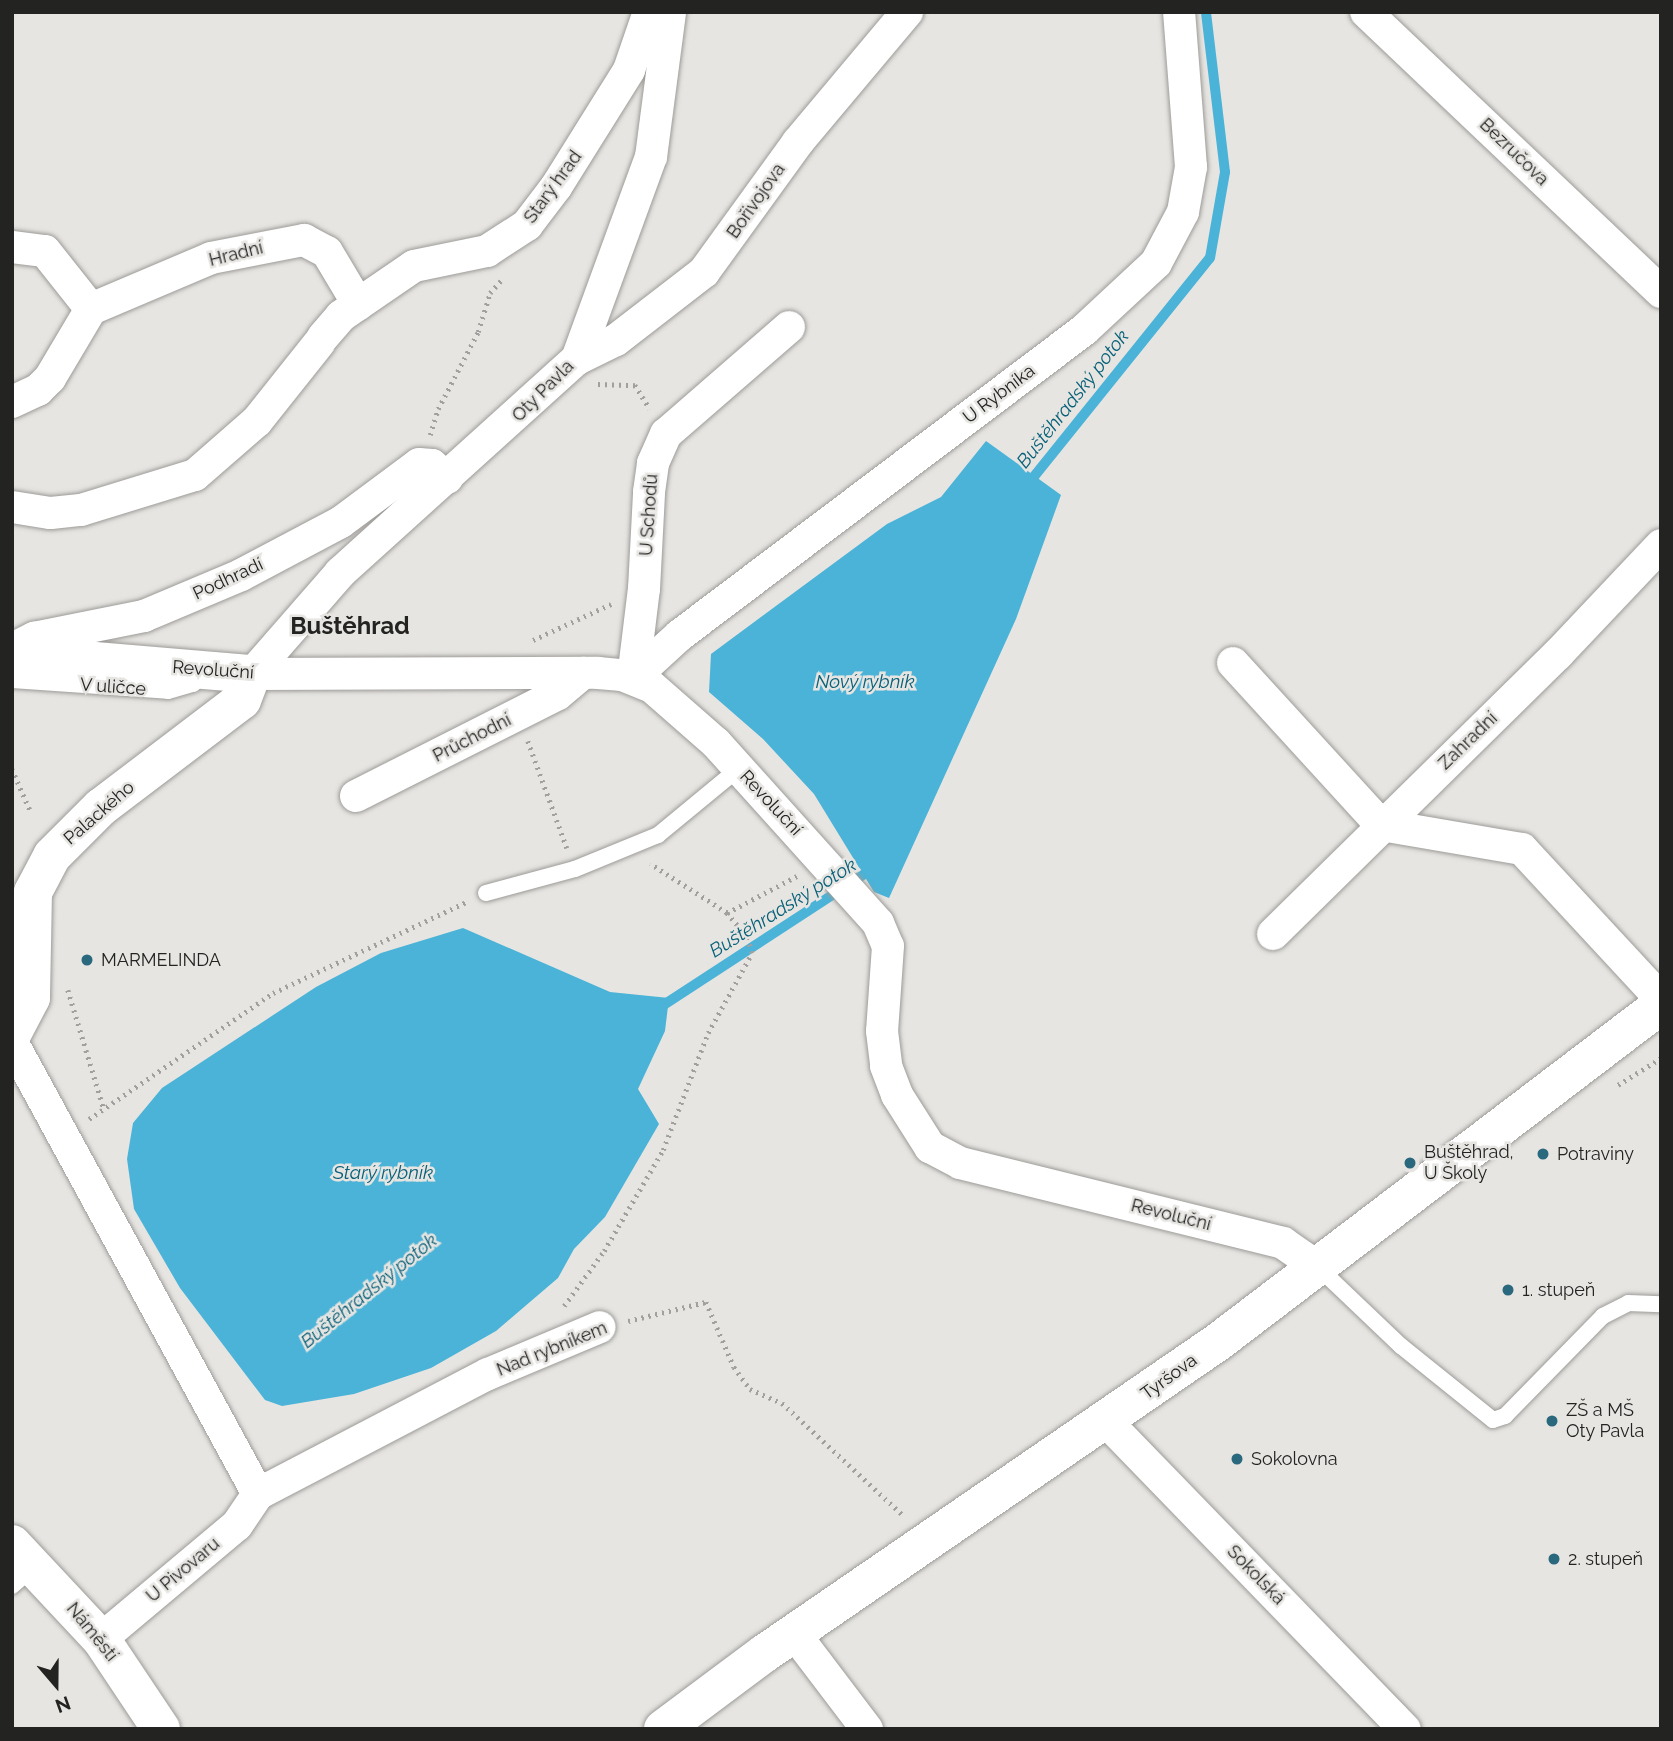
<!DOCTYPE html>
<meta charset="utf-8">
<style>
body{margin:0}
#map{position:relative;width:1673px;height:1741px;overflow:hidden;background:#e6e5e2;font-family:Raleway,sans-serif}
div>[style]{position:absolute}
.water>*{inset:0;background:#4bb3d7}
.stream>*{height:10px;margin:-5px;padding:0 5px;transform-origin:5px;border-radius:5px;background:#4bb3d7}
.path>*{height:4.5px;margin-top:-2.25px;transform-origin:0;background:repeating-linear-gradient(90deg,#a1a09e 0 2px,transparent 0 7px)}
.roads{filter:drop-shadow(0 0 2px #9d9b98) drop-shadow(0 0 2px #9d9b98)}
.service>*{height:16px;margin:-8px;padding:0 8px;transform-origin:8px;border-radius:8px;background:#fff}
.minor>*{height:32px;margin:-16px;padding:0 16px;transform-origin:16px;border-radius:16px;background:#fff}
.tertiary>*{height:38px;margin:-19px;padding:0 19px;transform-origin:19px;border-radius:19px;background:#fff}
.dots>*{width:19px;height:19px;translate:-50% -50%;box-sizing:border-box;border:4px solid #e6e5e2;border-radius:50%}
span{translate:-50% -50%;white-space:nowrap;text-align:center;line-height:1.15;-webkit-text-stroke:5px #e6e5e2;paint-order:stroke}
.street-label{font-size:18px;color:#232322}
.poi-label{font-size:18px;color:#232322}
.left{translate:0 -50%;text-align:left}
.water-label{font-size:19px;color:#086079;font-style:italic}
.district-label{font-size:24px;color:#232322;font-weight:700}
.frame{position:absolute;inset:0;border:14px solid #232322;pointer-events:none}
.north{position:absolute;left:21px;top:1650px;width:70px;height:70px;-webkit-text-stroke:5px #e6e5e2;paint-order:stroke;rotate:160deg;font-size:19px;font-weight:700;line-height:28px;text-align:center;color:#232322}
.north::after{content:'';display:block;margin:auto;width:24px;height:32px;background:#232322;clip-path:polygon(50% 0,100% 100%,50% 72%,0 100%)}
</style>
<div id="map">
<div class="water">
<div style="clip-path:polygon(986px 441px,1061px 495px,1016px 619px,889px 898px,874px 892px,814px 794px,763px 739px,709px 692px,711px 654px,887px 524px,941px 497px)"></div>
<div style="clip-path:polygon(463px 928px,610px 992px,669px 998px,665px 1031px,638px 1089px,659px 1124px,605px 1217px,574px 1249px,558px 1278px,496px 1331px,431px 1368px,354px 1394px,282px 1406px,265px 1400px,180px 1288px,134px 1209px,127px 1159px,133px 1123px,162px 1088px,316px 987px,381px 953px)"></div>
</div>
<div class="stream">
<div style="left:1028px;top:484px;width:290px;rotate:-51.2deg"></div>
<div style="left:1210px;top:258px;width:87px;rotate:-80.1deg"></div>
<div style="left:1225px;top:172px;width:161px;rotate:-96.8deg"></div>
<div style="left:662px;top:1006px;width:253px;rotate:-33.1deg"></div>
</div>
<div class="path">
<div style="left:598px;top:384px;width:37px;rotate:2deg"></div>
<div style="left:635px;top:385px;width:28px;rotate:58deg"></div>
<div style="left:430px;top:435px;width:27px;rotate:-73deg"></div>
<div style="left:438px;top:409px;width:87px;rotate:-62.5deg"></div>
<div style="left:478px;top:332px;width:41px;rotate:-72.9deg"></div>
<div style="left:490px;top:293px;width:18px;rotate:-49deg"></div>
<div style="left:533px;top:640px;width:86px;rotate:-24.8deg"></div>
<div style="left:528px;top:741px;width:114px;rotate:70deg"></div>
<div style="left:12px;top:769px;width:45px;rotate:66.3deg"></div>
<div style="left:727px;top:913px;width:79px;rotate:-27.9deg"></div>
<div style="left:68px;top:990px;width:124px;rotate:73.2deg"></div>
<div style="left:1618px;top:1085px;width:51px;rotate:-32.1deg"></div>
<div style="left:89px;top:1119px;width:223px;rotate:-34.4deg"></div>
<div style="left:273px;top:993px;width:213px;rotate:-25.2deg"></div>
<div style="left:564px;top:1306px;width:68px;rotate:-54deg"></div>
<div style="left:604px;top:1251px;width:117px;rotate:-59.7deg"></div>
<div style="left:663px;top:1150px;width:125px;rotate:-69deg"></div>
<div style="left:708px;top:1033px;width:91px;rotate:-61.2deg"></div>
<div style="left:752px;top:953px;width:18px;rotate:-109deg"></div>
<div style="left:746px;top:936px;width:30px;rotate:-130deg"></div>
<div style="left:727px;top:913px;width:91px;rotate:-147.5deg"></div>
<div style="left:628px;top:1321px;width:80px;rotate:-13.7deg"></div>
<div style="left:706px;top:1302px;width:71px;rotate:66.7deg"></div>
<div style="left:734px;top:1367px;width:27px;rotate:54deg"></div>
<div style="left:750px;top:1389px;width:35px;rotate:24deg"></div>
<div style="left:782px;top:1403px;width:166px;rotate:42.8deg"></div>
</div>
<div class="roads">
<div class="service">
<div style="left:12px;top:680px;width:156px;rotate:4deg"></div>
<div style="left:168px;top:691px;width:26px;rotate:-16deg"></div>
<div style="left:193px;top:684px;width:11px;rotate:-49deg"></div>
<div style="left:486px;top:893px;width:92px;rotate:-15.1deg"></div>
<div style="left:575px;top:869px;width:90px;rotate:-22.3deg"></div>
<div style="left:658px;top:835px;width:104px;rotate:-39.5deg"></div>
<div style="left:1319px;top:1268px;width:113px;rotate:43.6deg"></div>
<div style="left:1401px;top:1346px;width:118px;rotate:38.8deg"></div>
<div style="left:1493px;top:1420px;width:13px;rotate:-18deg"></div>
<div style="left:1505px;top:1416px;width:140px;rotate:-45.6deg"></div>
<div style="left:1603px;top:1316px;width:28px;rotate:-27deg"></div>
<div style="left:1628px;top:1303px;width:33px;rotate:2deg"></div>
<div style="left:12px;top:1586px;width:29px;rotate:-41deg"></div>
</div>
<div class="minor">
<div style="left:1366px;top:12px;width:407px;rotate:43.5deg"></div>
<div style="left:12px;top:247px;width:33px;rotate:7deg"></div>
<div style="left:45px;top:251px;width:74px;rotate:51.6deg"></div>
<div style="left:91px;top:309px;width:130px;rotate:-23deg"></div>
<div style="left:211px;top:258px;width:95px;rotate:-11deg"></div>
<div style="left:304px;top:240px;width:26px;rotate:28deg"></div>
<div style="left:327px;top:252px;width:61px;rotate:59.2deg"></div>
<div style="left:323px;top:337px;width:28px;rotate:-49deg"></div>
<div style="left:341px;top:316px;width:88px;rotate:-34.4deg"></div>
<div style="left:414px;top:266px;width:75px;rotate:-11.6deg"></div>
<div style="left:487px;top:251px;width:48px;rotate:-33deg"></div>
<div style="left:527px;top:225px;width:48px;rotate:-52.7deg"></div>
<div style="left:556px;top:187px;width:138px;rotate:-58deg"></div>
<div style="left:629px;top:70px;width:61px;rotate:-71deg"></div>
<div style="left:577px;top:359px;width:43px;rotate:-26deg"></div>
<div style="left:616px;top:340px;width:111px;rotate:-37.7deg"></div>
<div style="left:704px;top:272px;width:160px;rotate:-54.1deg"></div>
<div style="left:798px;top:142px;width:170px;rotate:-50deg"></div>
<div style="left:12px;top:402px;width:29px;rotate:-25deg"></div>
<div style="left:38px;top:390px;width:17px;rotate:-45deg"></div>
<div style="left:50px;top:378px;width:80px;rotate:-59.3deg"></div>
<div style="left:12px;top:507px;width:39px;rotate:9deg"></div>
<div style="left:51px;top:513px;width:30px;rotate:-6deg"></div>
<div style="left:81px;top:510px;width:119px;rotate:-17.1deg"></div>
<div style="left:195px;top:475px;width:82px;rotate:-41.1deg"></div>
<div style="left:257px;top:421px;width:100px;rotate:-51.5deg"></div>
<div style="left:12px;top:649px;width:25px;rotate:-27deg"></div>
<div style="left:34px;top:638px;width:112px;rotate:-11.3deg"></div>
<div style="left:144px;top:616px;width:105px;rotate:-22.9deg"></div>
<div style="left:241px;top:575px;width:113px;rotate:-27.9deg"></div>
<div style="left:341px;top:522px;width:97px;rotate:-36.6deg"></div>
<div style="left:419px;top:464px;width:13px;rotate:4deg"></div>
<div style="left:432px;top:465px;width:20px;rotate:41deg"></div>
<div style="left:1233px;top:663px;width:219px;rotate:47.6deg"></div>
<div style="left:1381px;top:825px;width:143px;rotate:9.7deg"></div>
<div style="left:1522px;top:849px;width:205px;rotate:47.2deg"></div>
<div style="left:252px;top:674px;width:346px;rotate:-0.2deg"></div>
<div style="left:598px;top:673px;width:24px;rotate:5deg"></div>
<div style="left:622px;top:675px;width:32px;rotate:22deg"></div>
<div style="left:652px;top:687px;width:85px;rotate:41.2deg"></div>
<div style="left:716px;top:743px;width:242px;rotate:48deg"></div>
<div style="left:878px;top:923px;width:25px;rotate:67deg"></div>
<div style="left:888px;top:946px;width:85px;rotate:94deg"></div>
<div style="left:882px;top:1031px;width:35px;rotate:83deg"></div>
<div style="left:886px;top:1066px;width:31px;rotate:69deg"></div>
<div style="left:897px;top:1095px;width:62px;rotate:57.6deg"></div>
<div style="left:930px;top:1147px;width:34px;rotate:28deg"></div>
<div style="left:960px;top:1163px;width:333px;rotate:13.9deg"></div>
<div style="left:1283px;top:1243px;width:44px;rotate:34.8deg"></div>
<div style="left:252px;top:674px;width:134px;rotate:-48.9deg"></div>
<div style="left:340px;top:573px;width:319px;rotate:-42.1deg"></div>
<div style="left:577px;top:359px;width:215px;rotate:-69.9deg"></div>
<div style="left:651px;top:157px;width:146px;rotate:-82.5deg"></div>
<div style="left:633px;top:678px;width:64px;rotate:-42.5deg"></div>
<div style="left:680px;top:635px;width:506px;rotate:-37.05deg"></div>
<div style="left:1084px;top:330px;width:98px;rotate:-42.9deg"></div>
<div style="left:1156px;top:263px;width:58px;rotate:-62.1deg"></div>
<div style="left:1183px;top:212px;width:46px;rotate:-79.9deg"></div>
<div style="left:1191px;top:167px;width:155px;rotate:-94.4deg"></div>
<div style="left:633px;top:678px;width:90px;rotate:-83deg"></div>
<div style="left:644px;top:589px;width:97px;rotate:-87deg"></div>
<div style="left:649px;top:492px;width:29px;rotate:-82deg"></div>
<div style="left:653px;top:463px;width:32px;rotate:-66deg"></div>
<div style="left:666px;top:434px;width:163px;rotate:-41deg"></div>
<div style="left:356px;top:796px;width:226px;rotate:-26.8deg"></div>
<div style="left:558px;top:694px;width:33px;rotate:-40deg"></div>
<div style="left:1273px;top:934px;width:400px;rotate:-44.5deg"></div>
<div style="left:1558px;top:654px;width:150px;rotate:-46.6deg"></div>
<div style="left:12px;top:1042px;width:515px;rotate:61.44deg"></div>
<div style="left:1107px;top:1422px;width:428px;rotate:45.9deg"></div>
<div style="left:258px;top:1494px;width:259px;rotate:-27.6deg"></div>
<div style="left:488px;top:1374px;width:121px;rotate:-22.8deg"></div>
<div style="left:794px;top:1633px;width:121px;rotate:52.8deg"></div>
<div style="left:101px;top:1639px;width:177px;rotate:-40deg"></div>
<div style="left:237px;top:1525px;width:37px;rotate:-56deg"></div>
</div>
<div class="tertiary">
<div style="left:12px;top:654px;width:241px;rotate:4.8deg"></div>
<div style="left:252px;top:674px;width:28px;rotate:111deg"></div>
<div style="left:242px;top:700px;width:177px;rotate:142.8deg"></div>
<div style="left:101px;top:807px;width:69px;rotate:135deg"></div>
<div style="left:52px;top:856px;width:41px;rotate:117.8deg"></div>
<div style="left:33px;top:892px;width:106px;rotate:91.1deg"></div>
<div style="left:31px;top:998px;width:41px;rotate:117.8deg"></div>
<div style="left:12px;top:1544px;width:130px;rotate:46.9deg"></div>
<div style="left:101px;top:1639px;width:108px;rotate:56.3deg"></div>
<div style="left:663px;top:1729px;width:127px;rotate:-36.7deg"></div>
<div style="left:765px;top:1653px;width:549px;rotate:-34.47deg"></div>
<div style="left:1218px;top:1342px;width:557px;rotate:-37.26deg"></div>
</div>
</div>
<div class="dots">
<div style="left:87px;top:960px;background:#2a687e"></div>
<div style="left:1543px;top:1154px;background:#2a687e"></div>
<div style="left:1410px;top:1163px;background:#2a687e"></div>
<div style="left:1508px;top:1290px;background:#2a687e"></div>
<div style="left:1552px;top:1421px;background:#2a687e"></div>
<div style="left:1237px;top:1459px;background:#2a687e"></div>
<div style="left:1554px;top:1559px;background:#2a687e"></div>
</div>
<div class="street-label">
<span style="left:1514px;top:152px;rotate:44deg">Bezručova</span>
<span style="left:553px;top:187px;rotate:-54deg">Starý hrad</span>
<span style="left:756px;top:201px;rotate:-55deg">Bořivojova</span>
<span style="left:236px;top:254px;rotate:-14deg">Hradní</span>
<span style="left:543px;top:391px;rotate:-45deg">Oty Pavla</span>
<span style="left:999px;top:394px;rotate:-37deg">U Rybníka</span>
<span style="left:649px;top:515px;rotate:-86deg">U Schodů</span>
<span style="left:228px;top:579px;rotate:-25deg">Podhradí</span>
<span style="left:213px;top:670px;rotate:4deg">Revoluční</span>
<span style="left:113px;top:687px;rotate:4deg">V uličce</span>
<span style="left:472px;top:738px;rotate:-27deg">Průchodní</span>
<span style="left:1468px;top:741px;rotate:-44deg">Zahradní</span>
<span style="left:771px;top:803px;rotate:47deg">Revoluční</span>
<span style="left:99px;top:813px;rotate:-41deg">Palackého</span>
<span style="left:1171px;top:1215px;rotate:14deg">Revoluční</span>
<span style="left:552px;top:1349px;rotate:-22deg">Nad rybníkem</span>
<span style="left:1169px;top:1377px;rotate:-36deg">Tyršova</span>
<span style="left:183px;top:1570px;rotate:-40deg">U Pivovaru</span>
<span style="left:1256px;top:1575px;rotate:46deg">Sokolská</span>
<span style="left:92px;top:1632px;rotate:51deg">Náměstí</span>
</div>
<div class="poi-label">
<span class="left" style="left:101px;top:960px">MARMELINDA</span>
<span class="left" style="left:1424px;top:1163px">Buštěhrad,<br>U Školy</span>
<span class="left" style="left:1557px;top:1154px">Potraviny</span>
<span class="left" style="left:1522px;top:1290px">1. stupeň</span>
<span class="left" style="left:1566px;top:1421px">ZŠ a MŠ<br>Oty Pavla</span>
<span class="left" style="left:1251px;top:1459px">Sokolovna</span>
<span class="left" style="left:1568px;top:1559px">2. stupeň</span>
</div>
<div class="water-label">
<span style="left:1073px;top:399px;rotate:-52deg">Buštěhradský potok</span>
<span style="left:865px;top:682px">Nový rybník</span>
<span style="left:783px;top:908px;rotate:-32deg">Buštěhradský potok</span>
<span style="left:383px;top:1173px">Starý rybník</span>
<span style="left:369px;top:1291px;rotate:-39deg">Buštěhradský potok</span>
</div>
<div class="district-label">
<span style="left:350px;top:626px">Buštěhrad</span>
</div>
<div class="frame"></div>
<div class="north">N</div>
</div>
